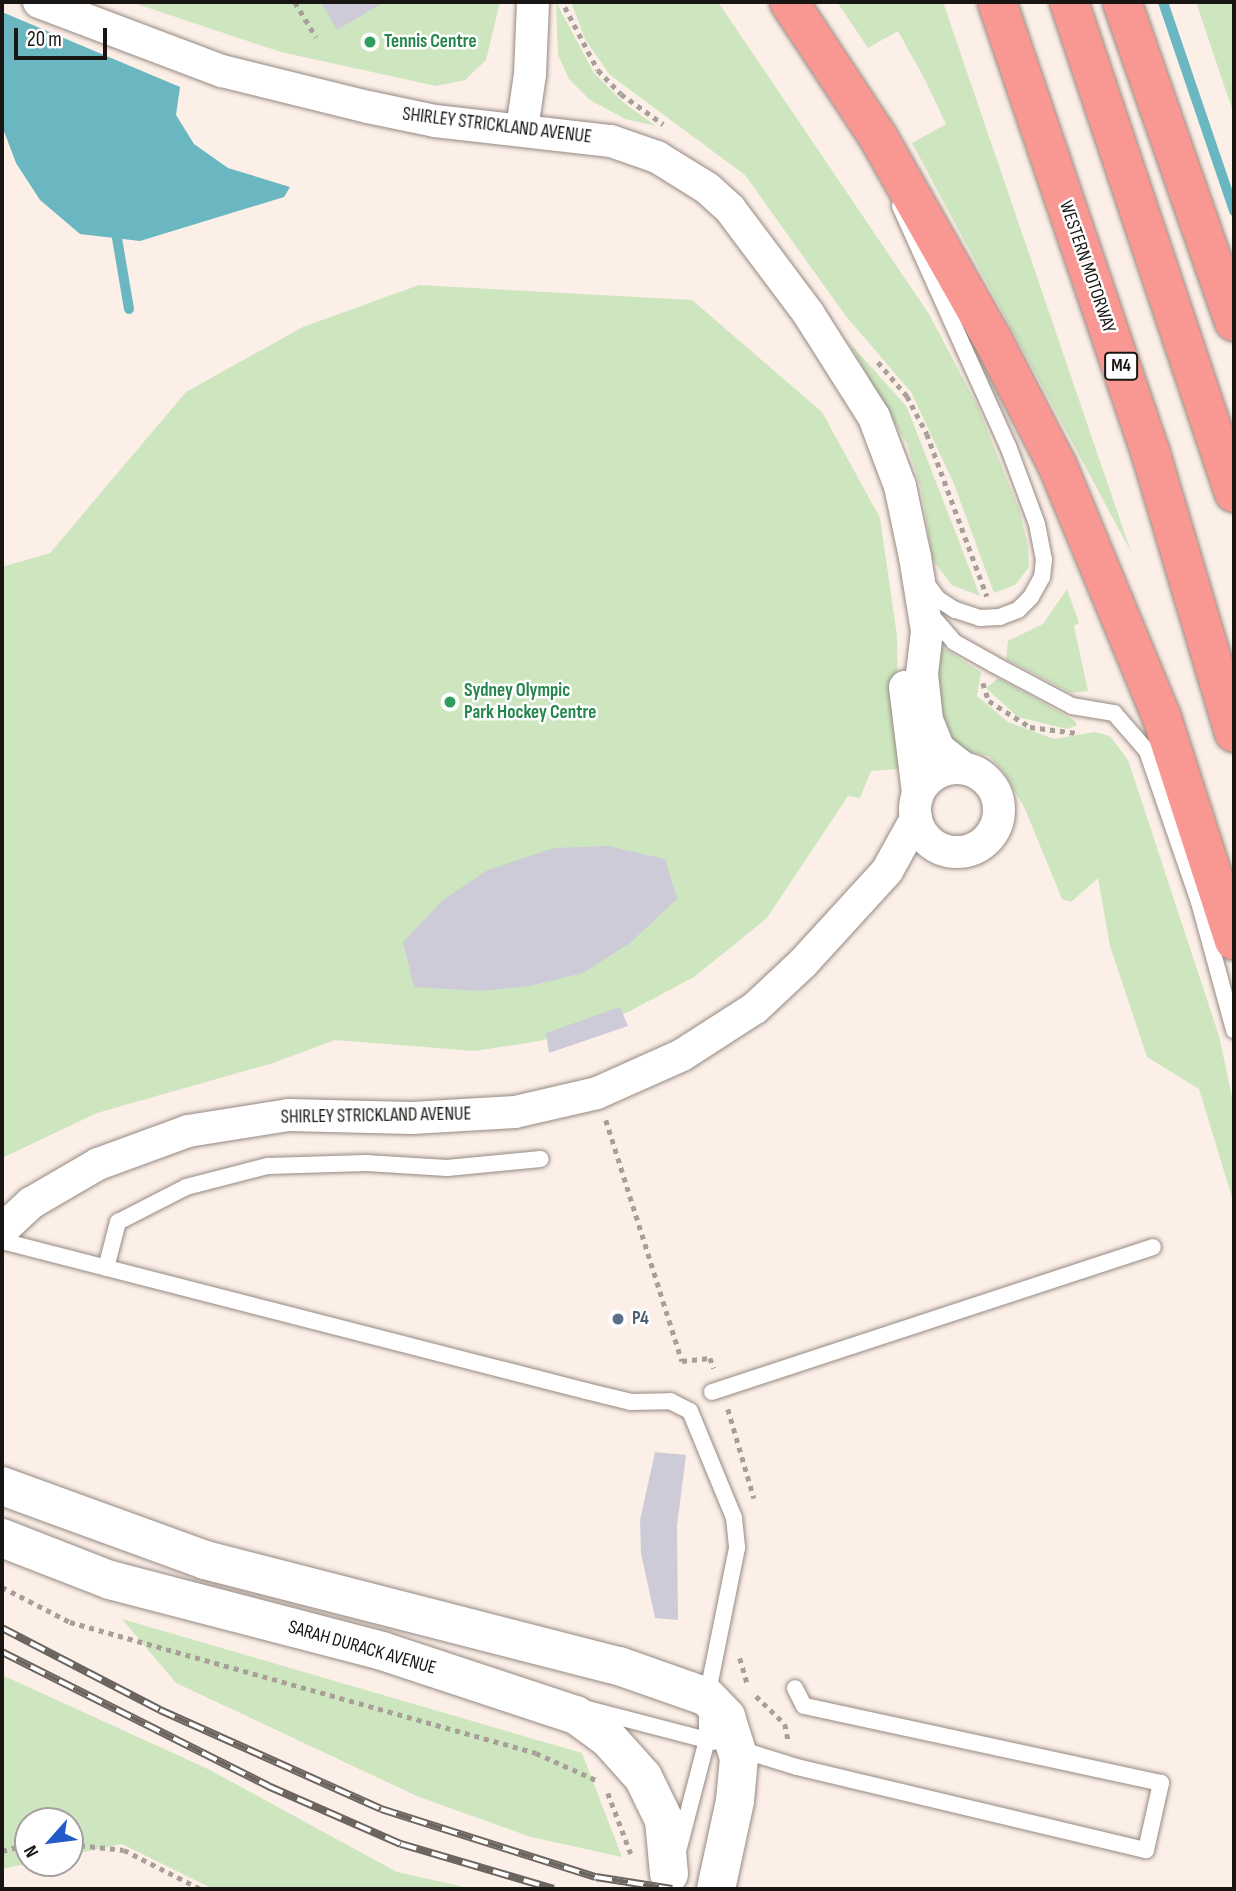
<!DOCTYPE html>
<style>
body{margin:0}
#map{position:relative;width:1236px;height:1891px;overflow:hidden;background:#fcefe7;font-family:"Sofia Sans Condensed",sans-serif}
div>[style]{position:absolute}
.green>*{inset:0;background:#cde6bf}
.water>*{inset:0;background:#6ab7c1}
.stream>*{height:10px;margin:-5px;padding:0 5px;transform-origin:5px;border-radius:5px;background:#6ab7c1}
.building>*{inset:0;background:#cecbd8}
.path>*{height:4.5px;margin-top:-2.25px;transform-origin:0;background:repeating-linear-gradient(90deg,#a99f99 0 5px,transparent 0 10px)}
.roads{filter:drop-shadow(0 0 2px #958982) drop-shadow(0 0 2px #958982)}
.lane>*{height:16px;margin:-8px;padding:0 8px;transform-origin:8px;border-radius:8px;background:#fff}
.street>*{height:32px;margin:-16px;padding:0 16px;transform-origin:16px;border-radius:16px;background:#fff}
.street>.ring{margin:-16px;padding:0;box-sizing:content-box;background:none;border:32px solid #fff;border-radius:50%}
.secondary>*{height:38px;margin:-19px;padding:0 19px;transform-origin:19px;border-radius:19px;background:#fff}
.highway>*{height:38px;margin:-19px;padding:0 19px;transform-origin:19px;border-radius:19px;background:#f99893}
.rail>*{height:8px;margin-top:-4px;transform-origin:0;background:repeating-linear-gradient(90deg,#fff 0 16px,#6b645f 0 32px);box-sizing:border-box;border-block:2px solid #6b645f}
.dots>*{width:19px;height:19px;translate:-50% -50%;box-sizing:border-box;border:4px solid #fff;border-radius:50%}
span{translate:-50% -50%;white-space:nowrap;text-align:center;line-height:1.15;-webkit-text-stroke:5px #fff;paint-order:stroke}
.shield-label span{padding:2px 5px;background:#fff;border:2px solid;border-radius:5px;-webkit-text-stroke-width:0}
.shield-label{font-size:18px;color:#191512;font-weight:700}
.leisure-label{font-size:19px;color:#27864d;font-weight:700}
.left{translate:0 -50%;text-align:left}
.street-label{font-size:19px;color:#191512}
.service-label{font-size:19px;color:#4e5e75;font-weight:700}
.frame{position:absolute;inset:0;border:4px solid #191512;pointer-events:none}
.north{position:absolute;left:14px;top:1807px;width:70px;height:70px;box-sizing:border-box;background:#fff;border:2px solid #a3a1a0;border-radius:50%;rotate:242deg;font-size:19px;font-weight:700;line-height:28px;text-align:center;color:#191512}
.north::after{content:'';display:block;margin:auto;width:24px;height:32px;background:#235bc8;clip-path:polygon(50% 0,100% 100%,50% 72%,0 100%)}
.scale{position:absolute;left:14px;top:28px;width:93px;height:32px;box-sizing:border-box;border:4px solid #191512;border-top:0;padding-left:9px;font-size:21px;line-height:24px;white-space:nowrap;color:#191512;-webkit-text-stroke:5px #fff;paint-order:stroke}
</style>
<div id="map">
<div class="green">
<div style="clip-path:polygon(131px 2px,500px 2px,486px 60px,465px 80px,436px 86px,281px 52px)"></div>
<div style="clip-path:polygon(556px 2px,594px 73px,624px 103px,656px 126px,625px 119px,590px 100px,569px 79px,558px 55px)"></div>
<div style="clip-path:polygon(571px 2px,718px 2px,929px 314px,978px 407px,1020px 512px,1028px 546px,1029px 567px,1015px 585px,994px 593px,954px 484px,911px 392px,845px 315px,745px 175px,610px 75px,585px 39px)"></div>
<div style="clip-path:polygon(837px 2px,943px 2px,1131px 552px,912px 143px,946px 124px,924px 78px,898px 31px,868px 48px)"></div>
<div style="clip-path:polygon(1196px 2px,1234px 2px,1234px 114px,1228px 97px)"></div>
<div style="clip-path:polygon(419px 285px,692px 300px,822px 412px,880px 518px,897px 636px,899px 769px,871px 771px,860px 798px,848px 796px,767px 918px,694px 977px,628px 1012px,540px 1041px,475px 1051px,335px 1040px,273px 1063px,97px 1113px,2px 1158px,2px 567px,50px 553px,186px 392px,303px 327px)"></div>
<div style="clip-path:polygon(848px 341px,907px 407px,980px 596px,952px 585px,933px 560px,921px 489px,907px 444px)"></div>
<div style="clip-path:polygon(1067px 589px,1079px 623px,1074px 626px,1088px 691px,1071px 693px,1006px 659px,1008px 641px,1043px 624px)"></div>
<div style="clip-path:polygon(943px 648px,981px 672px,977px 696px,1008px 722px,1054px 739px,1094px 732px,1110px 736px,1128px 760px,1219px 1036px,1234px 1106px,1234px 1204px,1199px 1089px,1147px 1057px,1110px 946px,1098px 878px,1071px 902px,1062px 899px,1025px 809px,1004px 772px,989px 756px,958px 749px,941px 727px,935px 657px)"></div>
<div style="clip-path:polygon(998px 678px,1074px 720px,1077px 725px,1067px 729px,1018px 717px,986px 688px)"></div>
<div style="clip-path:polygon(122px 1619px,582px 1753px,622px 1857px,531px 1837px,419px 1797px,176px 1683px)"></div>
<div style="clip-path:polygon(2px 1675px,210px 1770px,397px 1872px,473px 1889px,213px 1889px,122px 1844px,70px 1855px,70px 1821px,28px 1821px,30px 1863px,2px 1869px)"></div>
</div>
<div class="water">
<div style="clip-path:polygon(2px 12px,180px 87px,176px 115px,194px 144px,228px 168px,290px 187px,284px 197px,140px 241px,80px 234px,40px 200px,16px 163px,2px 126px)"></div>
</div>
<div class="stream">
<div style="left:1163px;top:2px;width:221px;rotate:71.2deg"></div>
<div style="left:117px;top:238px;width:72px;rotate:80.4deg"></div>
</div>
<div class="building">
<div style="clip-path:polygon(321px 2px,384px 2px,337px 30px)"></div>
<div style="clip-path:polygon(608px 846px,665px 859px,677px 899px,630px 943px,583px 973px,530px 986px,481px 991px,414px 987px,403px 942px,443px 900px,488px 870px,554px 848px)"></div>
<div style="clip-path:polygon(620px 1007px,628px 1026px,549px 1053px,546px 1033px)"></div>
<div style="clip-path:polygon(655px 1452px,686px 1455px,677px 1526px,678px 1620px,655px 1618px,641px 1553px,640px 1520px)"></div>
</div>
<div class="path">
<div style="left:295px;top:2px;width:41px;rotate:59deg"></div>
<div style="left:565px;top:7px;width:71px;rotate:62.4deg"></div>
<div style="left:598px;top:70px;width:33px;rotate:46deg"></div>
<div style="left:621px;top:94px;width:52px;rotate:35.5deg"></div>
<div style="left:878px;top:362px;width:45px;rotate:49.5deg"></div>
<div style="left:907px;top:396px;width:43px;rotate:62.2deg"></div>
<div style="left:927px;top:434px;width:173px;rotate:69.7deg"></div>
<div style="left:983px;top:683px;width:19px;rotate:72deg"></div>
<div style="left:989px;top:701px;width:49px;rotate:32.4deg"></div>
<div style="left:1030px;top:727px;width:47px;rotate:7.3deg"></div>
<div style="left:606px;top:1120px;width:253px;rotate:72.5deg"></div>
<div style="left:682px;top:1361px;width:28px;rotate:-6deg"></div>
<div style="left:710px;top:1358px;width:11px;rotate:68deg"></div>
<div style="left:728px;top:1409px;width:93px;rotate:73.7deg"></div>
<div style="left:2px;top:1587px;width:76px;rotate:27.2deg"></div>
<div style="left:70px;top:1622px;width:484px;rotate:15.7deg"></div>
<div style="left:536px;top:1753px;width:66px;rotate:24.2deg"></div>
<div style="left:740px;top:1658px;width:29px;rotate:74deg"></div>
<div style="left:756px;top:1696px;width:40px;rotate:44deg"></div>
<div style="left:785px;top:1724px;width:16px;rotate:79deg"></div>
<div style="left:608px;top:1793px;width:65px;rotate:69.3deg"></div>
<div style="left:70px;top:1844px;width:54px;rotate:6.3deg"></div>
<div style="left:124px;top:1850px;width:86px;rotate:26.9deg"></div>
<div style="left:2px;top:1851px;width:27px;rotate:-15deg"></div>
</div>
<div class="roads">
<div class="lane">
<div style="left:900px;top:206px;width:263px;rotate:65.8deg"></div>
<div style="left:1008px;top:446px;width:83px;rotate:69.6deg"></div>
<div style="left:1037px;top:524px;width:36px;rotate:79deg"></div>
<div style="left:1044px;top:559px;width:18px;rotate:96deg"></div>
<div style="left:1042px;top:577px;width:23px;rotate:119deg"></div>
<div style="left:1031px;top:597px;width:18px;rotate:135deg"></div>
<div style="left:1018px;top:610px;width:19px;rotate:159deg"></div>
<div style="left:1000px;top:617px;width:20px;rotate:177deg"></div>
<div style="left:980px;top:618px;width:26px;rotate:-162deg"></div>
<div style="left:955px;top:610px;width:20px;rotate:-147deg"></div>
<div style="left:938px;top:599px;width:20px;rotate:-127deg"></div>
<div style="left:930px;top:614px;width:37px;rotate:49deg"></div>
<div style="left:954px;top:642px;width:45px;rotate:29.4deg"></div>
<div style="left:993px;top:664px;width:89px;rotate:28deg"></div>
<div style="left:1072px;top:706px;width:43px;rotate:9.5deg"></div>
<div style="left:1114px;top:713px;width:50px;rotate:49deg"></div>
<div style="left:1147px;top:751px;width:160px;rotate:71deg"></div>
<div style="left:1199px;top:902px;width:133px;rotate:74.7deg"></div>
<div style="left:2px;top:1241px;width:603px;rotate:14.4deg"></div>
<div style="left:586px;top:1391px;width:46px;rotate:13.7deg"></div>
<div style="left:631px;top:1402px;width:39px;rotate:-1deg"></div>
<div style="left:670px;top:1401px;width:22px;rotate:27deg"></div>
<div style="left:690px;top:1411px;width:116px;rotate:67.6deg"></div>
<div style="left:734px;top:1518px;width:30px;rotate:84deg"></div>
<div style="left:737px;top:1548px;width:152px;rotate:101.4deg"></div>
<div style="left:707px;top:1697px;width:43px;rotate:90deg"></div>
<div style="left:707px;top:1740px;width:115px;rotate:104.6deg"></div>
<div style="left:106px;top:1268px;width:48px;rotate:-75.4deg"></div>
<div style="left:118px;top:1222px;width:76px;rotate:-27.2deg"></div>
<div style="left:186px;top:1187px;width:85px;rotate:-14.4deg"></div>
<div style="left:268px;top:1166px;width:98px;rotate:-1.8deg"></div>
<div style="left:366px;top:1163px;width:81px;rotate:3.5deg"></div>
<div style="left:447px;top:1168px;width:94px;rotate:-5.5deg"></div>
<div style="left:712px;top:1392px;width:464px;rotate:-18.2deg"></div>
<div style="left:580px;top:1707px;width:138px;rotate:14.6deg"></div>
<div style="left:739px;top:1749px;width:61px;rotate:17.2deg"></div>
<div style="left:797px;top:1767px;width:359px;rotate:13.4deg"></div>
<div style="left:1146px;top:1850px;width:69px;rotate:-77.4deg"></div>
<div style="left:1161px;top:1783px;width:365px;rotate:-167.8deg"></div>
<div style="left:804px;top:1706px;width:20px;rotate:-117deg"></div>
</div>
<div class="street">
<div style="left:39px;top:2px;width:196px;rotate:20.7deg"></div>
<div style="left:222px;top:71px;width:150px;rotate:13.9deg"></div>
<div style="left:368px;top:107px;width:68px;rotate:11.8deg"></div>
<div style="left:435px;top:121px;width:177px;rotate:6.5deg"></div>
<div style="left:611px;top:141px;width:49px;rotate:19.2deg"></div>
<div style="left:657px;top:157px;width:59px;rotate:31.8deg"></div>
<div style="left:707px;top:188px;width:31px;rotate:42deg"></div>
<div style="left:730px;top:209px;width:130px;rotate:53.1deg"></div>
<div style="left:808px;top:313px;width:123px;rotate:57.6deg"></div>
<div style="left:874px;top:417px;width:74px;rotate:69.4deg"></div>
<div style="left:900px;top:486px;width:73px;rotate:78.1deg"></div>
<div style="left:915px;top:557px;width:75px;rotate:80.8deg"></div>
<div style="left:927px;top:631px;width:43px;rotate:96.6deg"></div>
<div style="left:922px;top:674px;width:46px;rotate:83.8deg"></div>
<div style="left:927px;top:720px;width:31px;rotate:68deg"></div>
<div style="left:939px;top:749px;width:31px;rotate:38deg"></div>
<div style="left:522px;top:129px;width:56px;rotate:-81.7deg"></div>
<div style="left:530px;top:74px;width:72px;rotate:-87.6deg"></div>
<div style="left:905px;top:687px;width:107px;rotate:83deg"></div>
<div class="ring" style="left:915px;top:768px;width:52px;height:52px"></div>
<div style="left:2px;top:1230px;width:40px;rotate:-43deg"></div>
<div style="left:31px;top:1203px;width:78px;rotate:-30.2deg"></div>
<div style="left:98px;top:1164px;width:96px;rotate:-20.1deg"></div>
<div style="left:188px;top:1131px;width:102px;rotate:-9deg"></div>
<div style="left:289px;top:1115px;width:123px;rotate:1.4deg"></div>
<div style="left:412px;top:1118px;width:103px;rotate:-3.3deg"></div>
<div style="left:515px;top:1112px;width:84px;rotate:-13deg"></div>
<div style="left:597px;top:1093px;width:93px;rotate:-24.1deg"></div>
<div style="left:682px;top:1055px;width:87px;rotate:-32.8deg"></div>
<div style="left:755px;top:1008px;width:66px;rotate:-43.2deg"></div>
<div style="left:803px;top:963px;width:125px;rotate:-47.6deg"></div>
<div style="left:887px;top:871px;width:60px;rotate:-60.9deg"></div>
</div>
<div class="secondary">
<div style="left:2px;top:1486px;width:216px;rotate:20deg"></div>
<div style="left:205px;top:1560px;width:427px;rotate:14.4deg"></div>
<div style="left:619px;top:1666px;width:93px;rotate:19.4deg"></div>
<div style="left:707px;top:1697px;width:28px;rotate:46deg"></div>
<div style="left:726px;top:1717px;width:43px;rotate:72.4deg"></div>
<div style="left:739px;top:1758px;width:43px;rotate:95.3deg"></div>
<div style="left:735px;top:1801px;width:90px;rotate:102.2deg"></div>
<div style="left:2px;top:1538px;width:116px;rotate:21.3deg"></div>
<div style="left:110px;top:1580px;width:281px;rotate:14.6deg"></div>
<div style="left:382px;top:1651px;width:204px;rotate:18.3deg"></div>
<div style="left:576px;top:1715px;width:39px;rotate:36deg"></div>
<div style="left:608px;top:1738px;width:52px;rotate:48.1deg"></div>
<div style="left:643px;top:1777px;width:48px;rotate:64deg"></div>
<div style="left:664px;top:1820px;width:54px;rotate:84.7deg"></div>
</div>
<div class="highway">
<div style="left:789px;top:2px;width:162px;rotate:56.6deg"></div>
<div style="left:878px;top:137px;width:233px;rotate:60.5deg"></div>
<div style="left:993px;top:340px;width:143px;rotate:62.9deg"></div>
<div style="left:1058px;top:467px;width:272px;rotate:67.5deg"></div>
<div style="left:1162px;top:718px;width:234px;rotate:72.1deg"></div>
<div style="left:997px;top:2px;width:474px;rotate:71.2deg"></div>
<div style="left:1150px;top:451px;width:294px;rotate:73.4deg"></div>
<div style="left:1069px;top:2px;width:518px;rotate:71.43deg"></div>
<div style="left:1122px;top:2px;width:339px;rotate:70.7deg"></div>
</div>
</div>
<div class="rail">
<div style="left:2px;top:1628px;width:178px;rotate:27.4deg"></div>
<div style="left:160px;top:1710px;width:242px;rotate:24.1deg"></div>
<div style="left:381px;top:1809px;width:225px;rotate:17.6deg"></div>
<div style="left:596px;top:1877px;width:77px;rotate:9deg"></div>
<div style="left:2px;top:1652px;width:298px;rotate:26.7deg"></div>
<div style="left:268px;top:1786px;width:145px;rotate:23.6deg"></div>
<div style="left:401px;top:1844px;width:159px;rotate:16.4deg"></div>
</div>
<div class="dots">
<div style="left:370px;top:42px;background:#2e9e5b"></div>
<div style="left:450px;top:702px;background:#2e9e5b"></div>
<div style="left:618px;top:1319px;background:#5c6f8a"></div>
</div>
<div class="shield-label">
<span style="left:1121px;top:366px">M4</span>
</div>
<div class="leisure-label">
<span class="left" style="left:384px;top:42px">Tennis Centre</span>
<span class="left" style="left:464px;top:702px">Sydney Olympic<br>Park Hockey Centre</span>
</div>
<div class="street-label">
<span style="left:497px;top:126px;rotate:7deg">SHIRLEY STRICKLAND AVENUE</span>
<span style="left:1087px;top:267px;rotate:71deg">WESTERN MOTORWAY</span>
<span style="left:376px;top:1116px;rotate:-1deg">SHIRLEY STRICKLAND AVENUE</span>
<span style="left:362px;top:1648px;rotate:16deg">SARAH DURACK AVENUE</span>
</div>
<div class="service-label">
<span class="left" style="left:632px;top:1319px">P4</span>
</div>
<div class="frame"></div>
<div class="north">N</div>
<div class="scale">20 m</div>
</div>
